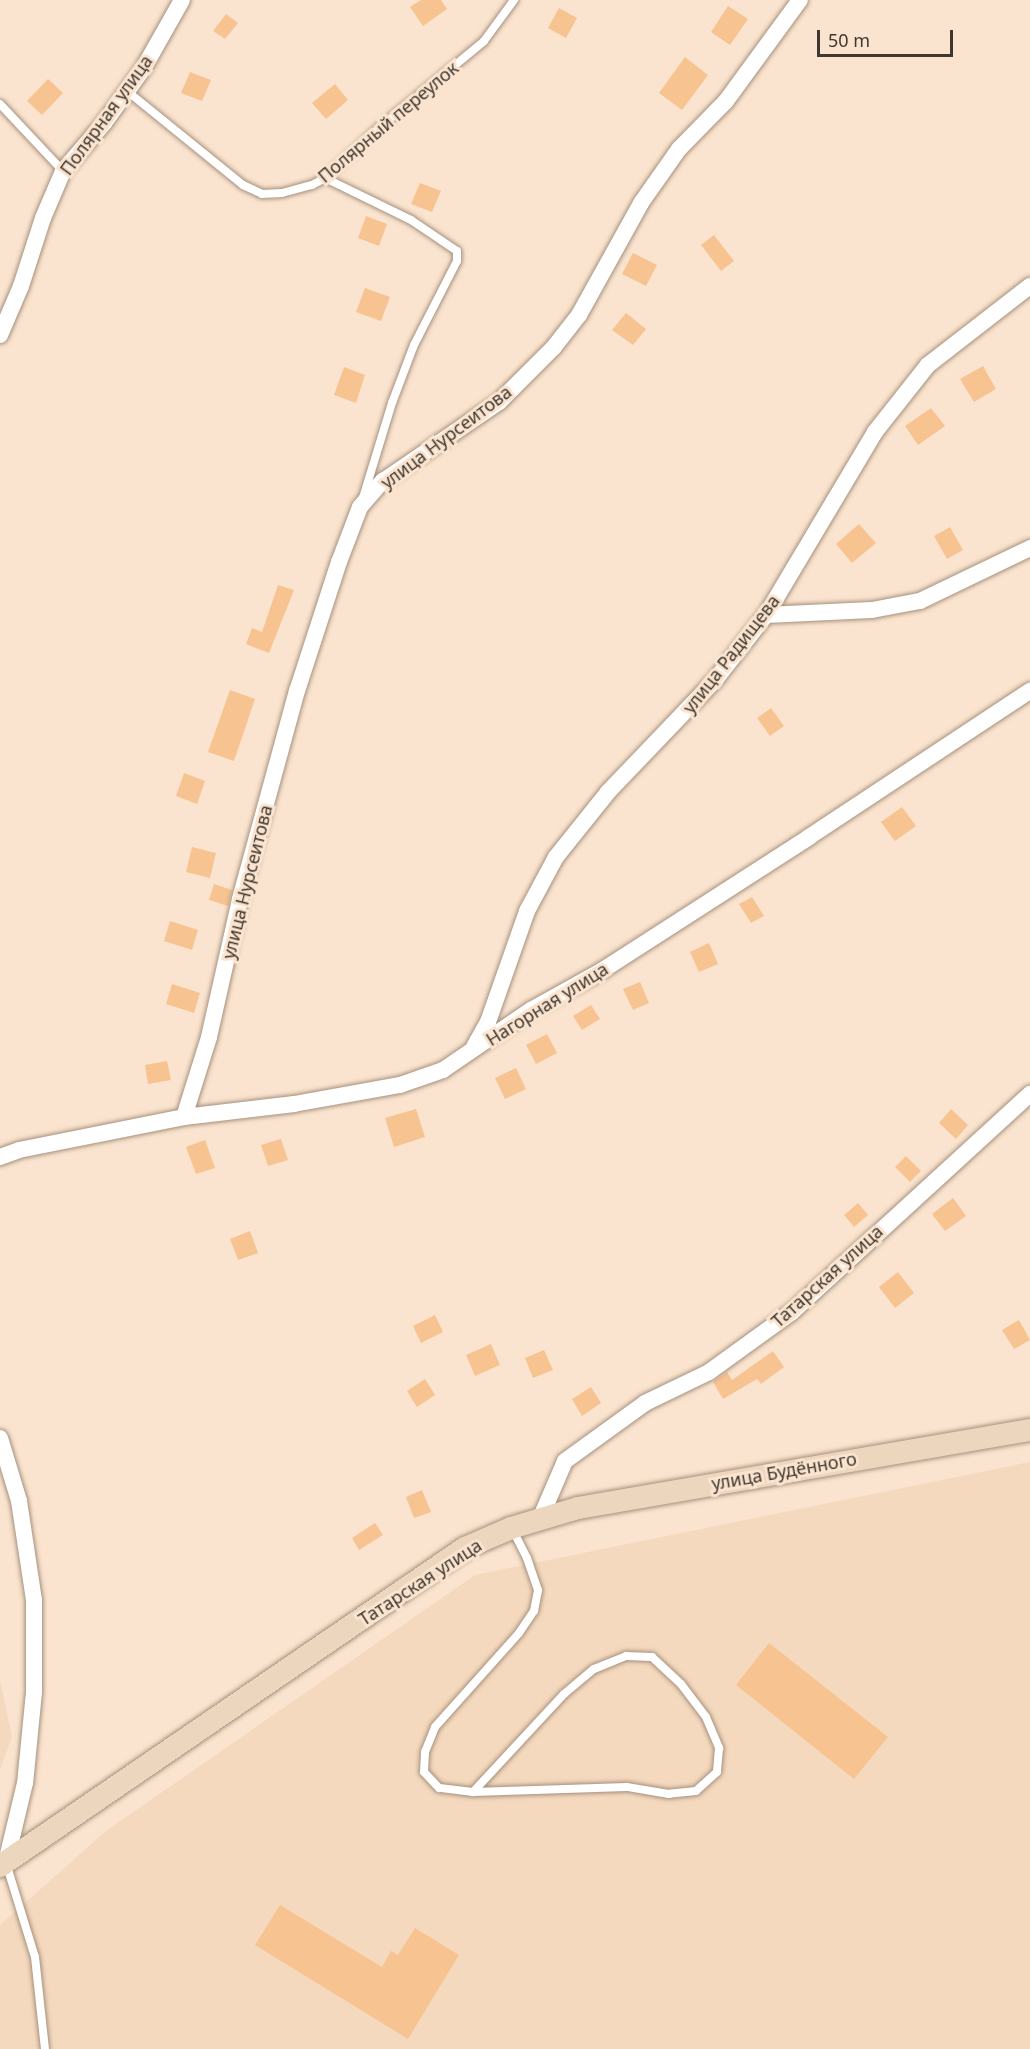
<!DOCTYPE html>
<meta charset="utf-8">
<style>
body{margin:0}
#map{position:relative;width:1030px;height:2049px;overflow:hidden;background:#fae4cf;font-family:"Noto Sans",sans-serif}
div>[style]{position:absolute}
.built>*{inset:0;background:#f5d9be}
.building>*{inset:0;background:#f7c390}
.roads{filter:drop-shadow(0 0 2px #a6917e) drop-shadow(0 0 2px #a6917e)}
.lane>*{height:8px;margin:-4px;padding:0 4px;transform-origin:4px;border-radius:4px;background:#fff}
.street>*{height:16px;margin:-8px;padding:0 8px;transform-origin:8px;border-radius:8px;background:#fff}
.secondary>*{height:22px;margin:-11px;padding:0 11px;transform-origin:11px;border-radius:11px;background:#ecd6bd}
span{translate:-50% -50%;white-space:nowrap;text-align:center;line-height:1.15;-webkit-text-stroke:6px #fae4cf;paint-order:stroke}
.street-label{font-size:18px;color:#40382f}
.scale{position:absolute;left:817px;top:30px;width:136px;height:27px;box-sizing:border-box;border:3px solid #40382f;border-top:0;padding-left:8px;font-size:18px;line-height:21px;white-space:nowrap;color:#40382f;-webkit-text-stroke:4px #fae4cf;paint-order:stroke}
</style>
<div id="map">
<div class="built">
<div style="clip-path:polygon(1030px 1462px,1030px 2049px,0 2049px,0 1925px,106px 1831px,475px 1575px)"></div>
<div style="clip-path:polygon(0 1680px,12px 1737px,0 1770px)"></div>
</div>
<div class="building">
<div style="clip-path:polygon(421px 0,441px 0,447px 9px,423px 26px,410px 7px)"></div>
<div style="clip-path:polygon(728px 6px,748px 19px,730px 45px,711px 32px)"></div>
<div style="clip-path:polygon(559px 8px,577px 18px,566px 38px,548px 28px)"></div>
<div style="clip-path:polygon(226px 14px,238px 23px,225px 39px,213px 31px)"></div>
<div style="clip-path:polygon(685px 57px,708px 75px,682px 110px,659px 93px)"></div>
<div style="clip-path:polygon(190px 72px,211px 80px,202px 101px,181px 93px)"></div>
<div style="clip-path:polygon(48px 79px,63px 93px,42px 115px,27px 101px)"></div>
<div style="clip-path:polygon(335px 84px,348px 100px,326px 119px,312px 103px)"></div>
<div style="clip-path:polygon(420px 183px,441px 191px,432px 212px,411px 204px)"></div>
<div style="clip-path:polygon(366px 216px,387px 224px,379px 246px,358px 238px)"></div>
<div style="clip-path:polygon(714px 235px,734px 261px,721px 271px,701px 245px)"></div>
<div style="clip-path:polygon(633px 253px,657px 265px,646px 286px,622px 274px)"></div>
<div style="clip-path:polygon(365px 288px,390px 297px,381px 321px,356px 312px)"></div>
<div style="clip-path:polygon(626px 313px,646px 329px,633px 345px,612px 330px)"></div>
<div style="clip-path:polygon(983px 366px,996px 389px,974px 402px,960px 379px)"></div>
<div style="clip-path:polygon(344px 367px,365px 375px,356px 403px,334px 395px)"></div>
<div style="clip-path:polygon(931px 408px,945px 426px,918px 445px,905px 426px)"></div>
<div style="clip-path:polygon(859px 524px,876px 543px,852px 563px,836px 544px)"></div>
<div style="clip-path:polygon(950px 527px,963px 550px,947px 559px,934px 536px)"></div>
<div style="clip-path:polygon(278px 585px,294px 590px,269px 653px,246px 644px,252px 628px,262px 632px)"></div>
<div style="clip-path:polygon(230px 690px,255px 699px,234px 761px,208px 752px)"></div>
<div style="clip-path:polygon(771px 708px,784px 726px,770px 736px,757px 718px)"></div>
<div style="clip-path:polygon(184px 773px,205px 781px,197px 804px,176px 796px)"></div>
<div style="clip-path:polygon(902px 807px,916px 826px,895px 841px,881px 822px)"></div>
<div style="clip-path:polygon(192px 847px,216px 853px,210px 878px,186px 872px)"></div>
<div style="clip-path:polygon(214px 884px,232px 890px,228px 906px,209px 900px)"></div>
<div style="clip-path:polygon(752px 897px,764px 916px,751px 923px,739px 904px)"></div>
<div style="clip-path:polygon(170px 921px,198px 930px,192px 950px,164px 941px)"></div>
<div style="clip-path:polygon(709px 943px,718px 964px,699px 972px,690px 952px)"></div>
<div style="clip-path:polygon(640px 982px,649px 1003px,633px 1010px,623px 989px)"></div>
<div style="clip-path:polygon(172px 984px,200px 993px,194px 1013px,166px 1004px)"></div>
<div style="clip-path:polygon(591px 1005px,600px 1019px,582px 1030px,573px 1016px)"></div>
<div style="clip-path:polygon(547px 1034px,557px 1053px,536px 1064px,526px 1045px)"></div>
<div style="clip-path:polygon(167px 1061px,171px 1080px,148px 1084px,145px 1065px)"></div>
<div style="clip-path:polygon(516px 1068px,526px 1089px,505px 1099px,495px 1078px)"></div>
<div style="clip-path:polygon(416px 1109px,425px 1137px,394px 1147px,385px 1118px)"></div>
<div style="clip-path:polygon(951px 1109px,968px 1125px,956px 1139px,939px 1123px)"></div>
<div style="clip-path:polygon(281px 1139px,288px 1160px,268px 1166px,261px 1145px)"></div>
<div style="clip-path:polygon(205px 1140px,215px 1168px,196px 1174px,186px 1147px)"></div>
<div style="clip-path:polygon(906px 1156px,921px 1171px,910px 1182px,895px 1167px)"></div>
<div style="clip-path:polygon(953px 1198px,966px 1216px,945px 1231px,932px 1214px)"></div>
<div style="clip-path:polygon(858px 1203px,868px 1215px,854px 1227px,844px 1215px)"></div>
<div style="clip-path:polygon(250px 1231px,258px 1253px,238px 1260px,230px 1239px)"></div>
<div style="clip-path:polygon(898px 1272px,914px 1293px,895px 1308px,879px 1287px)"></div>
<div style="clip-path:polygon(435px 1315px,443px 1332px,421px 1343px,413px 1326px)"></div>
<div style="clip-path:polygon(1019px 1320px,1030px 1340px,1014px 1349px,1002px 1330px)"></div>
<div style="clip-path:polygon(491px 1344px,500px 1365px,475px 1376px,466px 1355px)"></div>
<div style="clip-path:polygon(544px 1350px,553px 1370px,533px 1378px,525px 1358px)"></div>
<div style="clip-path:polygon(773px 1351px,784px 1367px,761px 1384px,757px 1379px,723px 1399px,713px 1382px,727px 1372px,732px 1380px)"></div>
<div style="clip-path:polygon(425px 1379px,435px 1395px,417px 1407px,407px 1391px)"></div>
<div style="clip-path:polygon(591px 1387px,601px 1403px,582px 1416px,572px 1399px)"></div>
<div style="clip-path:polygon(422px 1490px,431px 1512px,414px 1518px,406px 1497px)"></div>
<div style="clip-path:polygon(375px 1523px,383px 1535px,359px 1550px,352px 1538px)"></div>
<div style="clip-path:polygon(769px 1643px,888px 1737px,854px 1779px,736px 1685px)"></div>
<div style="clip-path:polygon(280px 1905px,382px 1967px,391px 1951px,398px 1955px,415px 1928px,459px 1955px,408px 2039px,255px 1945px)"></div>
</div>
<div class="roads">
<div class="lane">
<div style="left:127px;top:91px;width:149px;rotate:39deg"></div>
<div style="left:243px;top:185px;width:21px;rotate:25deg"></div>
<div style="left:262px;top:194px;width:20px;rotate:-3deg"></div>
<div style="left:282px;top:193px;width:31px;rotate:-15deg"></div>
<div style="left:312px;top:185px;width:15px;rotate:-28deg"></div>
<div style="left:325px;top:178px;width:74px;rotate:-42.8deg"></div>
<div style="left:379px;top:128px;width:136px;rotate:-39.6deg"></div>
<div style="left:484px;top:41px;width:51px;rotate:-53.8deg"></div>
<div style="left:0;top:104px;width:92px;rotate:46.8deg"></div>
<div style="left:325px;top:178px;width:96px;rotate:26deg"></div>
<div style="left:411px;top:220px;width:55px;rotate:34deg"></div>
<div style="left:457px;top:251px;width:10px;rotate:90deg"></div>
<div style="left:457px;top:261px;width:94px;rotate:117.1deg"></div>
<div style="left:414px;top:345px;width:62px;rotate:110.8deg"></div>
<div style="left:392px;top:403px;width:99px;rotate:107deg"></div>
<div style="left:473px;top:1792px;width:134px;rotate:-47.1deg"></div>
<div style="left:564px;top:1694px;width:39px;rotate:-40deg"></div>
<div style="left:594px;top:1669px;width:35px;rotate:-22deg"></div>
<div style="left:626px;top:1656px;width:26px;rotate:2deg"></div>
<div style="left:652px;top:1657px;width:40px;rotate:43deg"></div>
<div style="left:681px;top:1684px;width:41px;rotate:52.9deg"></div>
<div style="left:706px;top:1717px;width:34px;rotate:67deg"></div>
<div style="left:719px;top:1748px;width:24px;rotate:95deg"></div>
<div style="left:717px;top:1772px;width:28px;rotate:138deg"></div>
<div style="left:696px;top:1791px;width:27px;rotate:174deg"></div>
<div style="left:669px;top:1794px;width:43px;rotate:-170.5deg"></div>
<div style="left:627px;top:1787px;width:154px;rotate:178.1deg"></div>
<div style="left:473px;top:1792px;width:34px;rotate:-173deg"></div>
<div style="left:439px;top:1788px;width:22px;rotate:-133deg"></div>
<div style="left:424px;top:1772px;width:20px;rotate:-87deg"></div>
<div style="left:425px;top:1752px;width:27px;rotate:-68deg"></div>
<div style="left:435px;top:1727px;width:126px;rotate:-48.2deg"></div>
<div style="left:519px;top:1633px;width:27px;rotate:-56deg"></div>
<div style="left:534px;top:1611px;width:21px;rotate:-79deg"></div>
<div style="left:538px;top:1590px;width:34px;rotate:-109deg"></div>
<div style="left:527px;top:1558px;width:34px;rotate:-117deg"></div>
<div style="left:6px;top:1863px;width:98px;rotate:72.9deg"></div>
<div style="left:35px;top:1957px;width:93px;rotate:83.8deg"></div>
</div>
<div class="street">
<div style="left:0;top:335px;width:53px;rotate:-66.8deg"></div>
<div style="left:21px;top:286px;width:71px;rotate:-72.1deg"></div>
<div style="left:43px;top:218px;width:51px;rotate:-66.9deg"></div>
<div style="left:63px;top:171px;width:63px;rotate:-49.5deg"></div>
<div style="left:104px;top:123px;width:67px;rotate:-54.2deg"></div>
<div style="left:143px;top:69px;width:79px;rotate:-60.5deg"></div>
<div style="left:766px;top:615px;width:106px;rotate:-2.7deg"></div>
<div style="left:872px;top:610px;width:49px;rotate:-10.6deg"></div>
<div style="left:920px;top:601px;width:122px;rotate:-25.7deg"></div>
<div style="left:474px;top:1047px;width:29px;rotate:-61deg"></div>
<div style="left:488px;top:1022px;width:118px;rotate:-70.6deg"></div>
<div style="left:527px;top:911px;width:61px;rotate:-61.8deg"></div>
<div style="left:556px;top:857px;width:83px;rotate:-51.3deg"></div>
<div style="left:608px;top:792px;width:155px;rotate:-46.3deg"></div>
<div style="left:715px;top:680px;width:83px;rotate:-51.9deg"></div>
<div style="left:766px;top:615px;width:213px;rotate:-59.2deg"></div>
<div style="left:875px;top:432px;width:85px;rotate:-51.7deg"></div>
<div style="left:928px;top:365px;width:129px;rotate:-37.8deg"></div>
<div style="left:184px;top:1117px;width:84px;rotate:-72.6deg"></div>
<div style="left:209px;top:1037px;width:141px;rotate:-77.3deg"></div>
<div style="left:240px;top:899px;width:216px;rotate:-74.7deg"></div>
<div style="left:297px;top:691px;width:136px;rotate:-72deg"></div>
<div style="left:339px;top:562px;width:59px;rotate:-69.1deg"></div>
<div style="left:360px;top:507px;width:35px;rotate:-49deg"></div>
<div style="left:383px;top:481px;width:140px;rotate:-34.3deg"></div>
<div style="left:499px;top:402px;width:78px;rotate:-45deg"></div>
<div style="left:554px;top:347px;width:41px;rotate:-52deg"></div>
<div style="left:579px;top:315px;width:128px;rotate:-61deg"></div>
<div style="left:641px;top:203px;width:66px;rotate:-54.9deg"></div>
<div style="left:679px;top:149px;width:67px;rotate:-45.6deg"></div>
<div style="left:726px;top:101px;width:125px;rotate:-53.8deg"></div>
<div style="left:0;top:1157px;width:20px;rotate:-20deg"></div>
<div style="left:19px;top:1150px;width:168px;rotate:-11.3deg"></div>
<div style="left:184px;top:1117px;width:111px;rotate:-6.7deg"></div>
<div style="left:294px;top:1104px;width:108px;rotate:-10.2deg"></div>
<div style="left:400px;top:1085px;width:46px;rotate:-19.2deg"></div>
<div style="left:443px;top:1070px;width:107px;rotate:-34.3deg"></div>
<div style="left:531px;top:1010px;width:82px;rotate:-29.1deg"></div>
<div style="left:603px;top:970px;width:245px;rotate:-32.8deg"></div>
<div style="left:809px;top:837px;width:265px;rotate:-33.5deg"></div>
<div style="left:0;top:1438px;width:66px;rotate:73.2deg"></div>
<div style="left:19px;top:1501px;width:100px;rotate:81.4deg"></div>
<div style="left:34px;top:1600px;width:92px;rotate:90deg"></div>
<div style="left:34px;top:1692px;width:91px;rotate:95.6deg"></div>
<div style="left:25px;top:1783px;width:81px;rotate:103.5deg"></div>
<div style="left:540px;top:1519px;width:63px;rotate:-66.7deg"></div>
<div style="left:565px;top:1461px;width:99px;rotate:-35.9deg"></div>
<div style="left:645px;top:1403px;width:71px;rotate:-25.8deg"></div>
<div style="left:709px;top:1372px;width:102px;rotate:-35.9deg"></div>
<div style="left:792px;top:1312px;width:323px;rotate:-42.5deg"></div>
</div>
<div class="secondary">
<div style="left:0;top:1866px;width:563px;rotate:-34.37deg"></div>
<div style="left:465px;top:1548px;width:50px;rotate:-23.5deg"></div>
<div style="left:511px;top:1528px;width:70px;rotate:-16.6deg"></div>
<div style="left:578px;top:1508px;width:459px;rotate:-9.8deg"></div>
</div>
</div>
<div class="street-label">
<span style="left:106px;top:115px;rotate:-54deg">Полярная улица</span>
<span style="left:388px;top:122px;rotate:-40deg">Полярный переулок</span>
<span style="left:446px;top:437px;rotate:-37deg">улица Нурсеитова</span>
<span style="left:731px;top:654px;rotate:-52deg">улица Радищева</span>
<span style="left:247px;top:882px;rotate:-76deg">улица Нурсеитова</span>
<span style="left:547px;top:1004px;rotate:-32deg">Нагорная улица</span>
<span style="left:827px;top:1276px;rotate:-42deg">Татарская улица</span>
<span style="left:784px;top:1471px;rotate:-10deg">улица Будённого</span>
<span style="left:420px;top:1582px;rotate:-33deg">Татарская улица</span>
</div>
<div class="scale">50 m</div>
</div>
